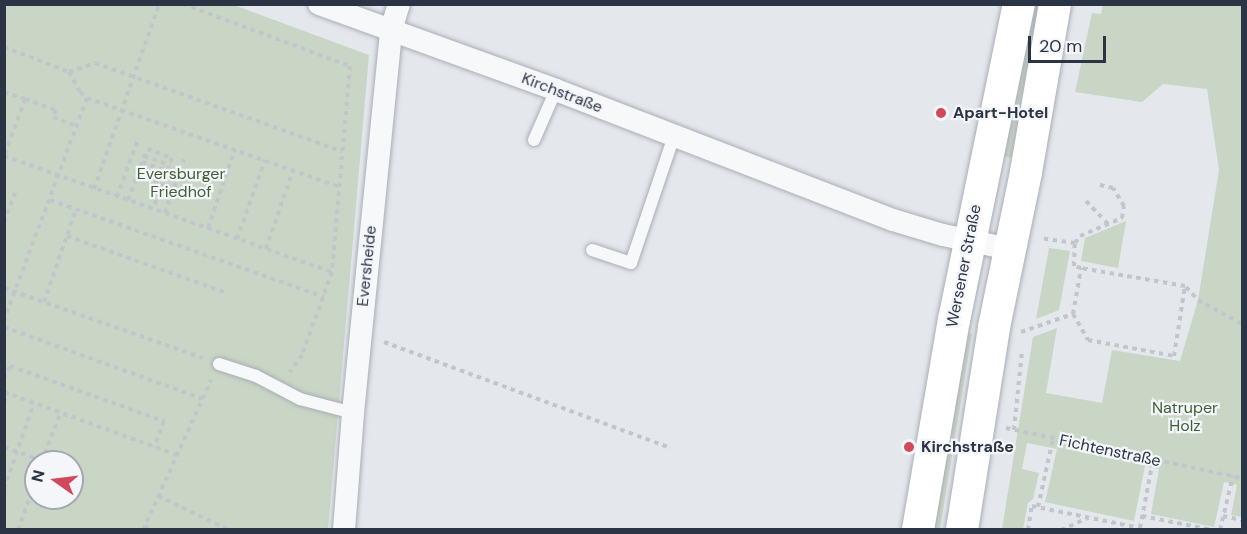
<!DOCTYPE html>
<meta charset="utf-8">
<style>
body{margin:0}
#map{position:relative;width:1247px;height:534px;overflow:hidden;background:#e4e7ec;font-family:"DM Sans",sans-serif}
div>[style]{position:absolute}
.green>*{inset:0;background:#c9d6c5}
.path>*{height:4px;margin-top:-2px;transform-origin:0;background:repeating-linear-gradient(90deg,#c2c5cb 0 4.5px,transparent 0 9px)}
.roads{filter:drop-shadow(0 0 2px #a9aeb7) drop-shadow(0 0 2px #a9aeb7)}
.lane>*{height:12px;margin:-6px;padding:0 6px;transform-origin:6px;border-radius:6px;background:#f7f8fa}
.street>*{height:22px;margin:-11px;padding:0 11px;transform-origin:11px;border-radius:11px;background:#f7f8fa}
.secondary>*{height:32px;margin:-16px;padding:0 16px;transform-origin:16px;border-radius:16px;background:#fff}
.dots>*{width:16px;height:16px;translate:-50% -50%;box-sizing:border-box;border:3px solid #f4f6f9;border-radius:50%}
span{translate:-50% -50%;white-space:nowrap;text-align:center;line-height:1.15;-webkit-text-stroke:4.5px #f4f6f9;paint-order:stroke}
.street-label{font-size:16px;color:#2b3445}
.poi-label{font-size:16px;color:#2b3445;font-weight:700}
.left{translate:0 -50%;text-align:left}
.park-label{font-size:16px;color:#3f6138}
.frame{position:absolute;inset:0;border:6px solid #2b3445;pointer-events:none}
.north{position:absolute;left:24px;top:450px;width:60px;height:60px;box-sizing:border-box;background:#f4f6f9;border:2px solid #a4a8b1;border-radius:50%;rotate:284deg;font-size:16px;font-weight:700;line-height:24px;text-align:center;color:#2b3445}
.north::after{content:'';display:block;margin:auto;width:21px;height:27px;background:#d1495b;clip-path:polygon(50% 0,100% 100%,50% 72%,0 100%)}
.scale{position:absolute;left:1028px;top:36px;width:78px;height:27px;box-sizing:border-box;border:3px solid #2b3445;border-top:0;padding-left:8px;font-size:18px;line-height:21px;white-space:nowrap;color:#2b3445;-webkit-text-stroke:4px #f4f6f9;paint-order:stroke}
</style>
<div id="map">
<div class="green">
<div style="clip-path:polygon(1103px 4px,1242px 5px,1242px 517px,1231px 515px,1237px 485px,1224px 482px,1214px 527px,1151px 514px,1159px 469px,1145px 466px,1134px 521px,1045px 502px,1057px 449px,1027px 443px,1022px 469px,1039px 473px,1033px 499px,1028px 503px,1023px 529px,1002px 529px,1033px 337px,1057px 328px,1046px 393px,1102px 403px,1112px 350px,1180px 361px,1198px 300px,1219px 170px,1207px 89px,1163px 84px,1142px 102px,1075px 92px,1092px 13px,1101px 14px)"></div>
<div style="clip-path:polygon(evenodd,4px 5px,234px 5px,369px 55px,328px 529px,5px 529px,4px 5px,36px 462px,72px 462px,72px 498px,36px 498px,36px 462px)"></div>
<div style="clip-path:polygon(1032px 5px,1042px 5px,1016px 159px,1000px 155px)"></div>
<div style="clip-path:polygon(1126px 221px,1118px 268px,1081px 261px,1085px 238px)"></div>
<div style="clip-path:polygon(1049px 248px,1070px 251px,1059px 310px,1036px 319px)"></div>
<div style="clip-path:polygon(965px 333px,972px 334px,940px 529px,933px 530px)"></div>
</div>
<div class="path">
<div style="left:183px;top:4px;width:178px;rotate:20.4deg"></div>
<div style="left:350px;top:66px;width:207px;rotate:95deg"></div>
<div style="left:332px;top:272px;width:88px;rotate:109.9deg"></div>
<div style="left:302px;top:355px;width:21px;rotate:125deg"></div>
<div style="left:4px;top:47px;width:70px;rotate:21deg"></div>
<div style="left:69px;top:72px;width:23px;rotate:61deg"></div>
<div style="left:80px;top:92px;width:9px;rotate:41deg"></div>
<div style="left:87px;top:98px;width:237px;rotate:110.5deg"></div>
<div style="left:69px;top:72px;width:28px;rotate:-19deg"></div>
<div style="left:95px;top:63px;width:263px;rotate:19.7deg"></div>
<div style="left:4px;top:92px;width:22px;rotate:18deg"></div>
<div style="left:25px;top:99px;width:61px;rotate:110.2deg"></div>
<div style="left:87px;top:98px;width:268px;rotate:19.4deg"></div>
<div style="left:25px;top:99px;width:33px;rotate:20deg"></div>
<div style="left:56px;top:110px;width:8px;rotate:113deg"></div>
<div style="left:53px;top:117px;width:26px;rotate:21deg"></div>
<div style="left:4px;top:156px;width:348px;rotate:19.5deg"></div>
<div style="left:144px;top:156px;width:28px;rotate:19deg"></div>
<div style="left:142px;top:162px;width:27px;rotate:20deg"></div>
<div style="left:140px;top:168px;width:27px;rotate:20deg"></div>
<div style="left:137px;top:175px;width:28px;rotate:19deg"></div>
<div style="left:94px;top:189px;width:196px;rotate:-70.6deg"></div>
<div style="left:117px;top:197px;width:59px;rotate:-70deg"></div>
<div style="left:50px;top:200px;width:291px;rotate:19.5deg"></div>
<div style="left:128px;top:200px;width:54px;rotate:-69.6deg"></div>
<div style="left:147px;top:149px;width:27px;rotate:20deg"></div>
<div style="left:172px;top:158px;width:54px;rotate:110.4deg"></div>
<div style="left:1086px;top:201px;width:32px;rotate:46deg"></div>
<div style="left:165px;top:213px;width:57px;rotate:-70.6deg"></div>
<div style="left:4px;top:222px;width:34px;rotate:-69deg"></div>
<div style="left:208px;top:228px;width:83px;rotate:-71.1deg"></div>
<div style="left:67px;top:236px;width:167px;rotate:19.6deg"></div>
<div style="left:237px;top:239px;width:84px;rotate:-70.5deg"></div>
<div style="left:1075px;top:243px;width:9px;rotate:-54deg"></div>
<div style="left:1080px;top:236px;width:46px;rotate:-23.2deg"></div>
<div style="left:1122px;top:218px;width:12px;rotate:-81deg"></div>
<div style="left:1124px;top:206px;width:21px;rotate:-121deg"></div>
<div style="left:1113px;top:188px;width:17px;rotate:-167deg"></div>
<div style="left:266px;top:249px;width:83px;rotate:-71.1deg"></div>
<div style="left:1186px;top:287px;width:18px;rotate:47deg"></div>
<div style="left:1198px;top:300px;width:50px;rotate:28.6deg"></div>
<div style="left:4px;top:288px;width:211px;rotate:19.4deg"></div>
<div style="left:44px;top:302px;width:98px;rotate:-71deg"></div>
<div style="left:1073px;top:314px;width:30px;rotate:60deg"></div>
<div style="left:1088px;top:340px;width:87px;rotate:10.5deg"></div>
<div style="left:1174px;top:356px;width:71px;rotate:-81.1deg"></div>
<div style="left:1185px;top:286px;width:106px;rotate:-170.2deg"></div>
<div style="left:4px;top:327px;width:212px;rotate:19.9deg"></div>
<div style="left:1021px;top:332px;width:55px;rotate:-19.1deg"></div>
<div style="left:1073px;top:314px;width:47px;rotate:-80.1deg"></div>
<div style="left:1081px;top:268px;width:7px;rotate:-164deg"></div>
<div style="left:1074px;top:266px;width:23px;rotate:-88deg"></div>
<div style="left:1075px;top:243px;width:34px;rotate:-172deg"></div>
<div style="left:384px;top:342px;width:306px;rotate:20.3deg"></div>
<div style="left:4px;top:379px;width:14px;rotate:-65deg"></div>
<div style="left:10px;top:366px;width:164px;rotate:19.7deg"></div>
<div style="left:164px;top:421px;width:28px;rotate:111deg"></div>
<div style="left:4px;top:392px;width:184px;rotate:20deg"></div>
<div style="left:4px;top:403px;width:11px;rotate:-68deg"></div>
<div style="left:1006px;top:428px;width:241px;rotate:12deg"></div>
<div style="left:1014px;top:430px;width:79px;rotate:-84.2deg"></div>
<div style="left:4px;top:447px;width:41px;rotate:19.7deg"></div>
<div style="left:42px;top:462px;width:52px;rotate:-69.8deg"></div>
<div style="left:4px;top:489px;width:91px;rotate:-70.8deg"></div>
<div style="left:158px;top:496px;width:79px;rotate:25.6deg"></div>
<div style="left:1038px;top:507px;width:70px;rotate:-77.6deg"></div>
<div style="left:1142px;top:516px;width:72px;rotate:11.2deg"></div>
<div style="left:1223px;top:516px;width:19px;rotate:12deg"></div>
<div style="left:145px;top:526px;width:9px;rotate:27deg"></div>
<div style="left:18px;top:530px;width:53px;rotate:-70.2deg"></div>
<div style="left:143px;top:530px;width:165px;rotate:-65.6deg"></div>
<div style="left:1028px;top:530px;width:24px;rotate:-81deg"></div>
<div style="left:1032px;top:506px;width:110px;rotate:11.5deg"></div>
<div style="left:1140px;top:528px;width:69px;rotate:-79.2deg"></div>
<div style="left:1061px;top:530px;width:30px;rotate:-24deg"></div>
<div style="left:1220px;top:530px;width:56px;rotate:-76.5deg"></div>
</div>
<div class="roads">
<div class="lane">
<div style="left:534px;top:140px;width:55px;rotate:-66.3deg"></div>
<div style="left:592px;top:250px;width:41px;rotate:18.4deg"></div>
<div style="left:631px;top:263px;width:134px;rotate:-71.3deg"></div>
<div style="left:219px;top:364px;width:39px;rotate:18deg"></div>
<div style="left:256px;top:376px;width:50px;rotate:27.6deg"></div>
<div style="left:300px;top:399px;width:55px;rotate:14.8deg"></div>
</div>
<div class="street">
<div style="left:319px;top:4px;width:252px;rotate:19.9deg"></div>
<div style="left:556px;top:90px;width:361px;rotate:21.1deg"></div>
<div style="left:893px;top:220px;width:52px;rotate:16.7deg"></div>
<div style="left:943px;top:235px;width:68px;rotate:11.8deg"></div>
<div style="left:344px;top:530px;width:117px;rotate:-85.6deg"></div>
<div style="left:353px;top:413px;width:385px;rotate:-84.3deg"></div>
<div style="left:391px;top:30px;width:27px;rotate:-73deg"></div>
</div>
<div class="secondary">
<div style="left:918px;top:530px;width:213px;rotate:-80.3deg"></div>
<div style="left:954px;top:320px;width:323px;rotate:-78.4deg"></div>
<div style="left:962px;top:530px;width:206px;rotate:-81deg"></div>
<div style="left:994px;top:327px;width:158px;rotate:-78.3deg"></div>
<div style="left:1026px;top:172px;width:170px;rotate:-80.2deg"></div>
</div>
</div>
<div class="dots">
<div style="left:941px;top:113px;background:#d1495b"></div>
<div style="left:909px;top:447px;background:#d1495b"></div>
</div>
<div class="street-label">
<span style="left:562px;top:93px;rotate:21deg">Kirchstraße</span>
<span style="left:367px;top:266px;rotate:-84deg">Eversheide</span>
<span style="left:964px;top:266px;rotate:-79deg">Wersener Straße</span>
<span style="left:1110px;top:451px;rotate:12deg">Fichtenstraße</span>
</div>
<div class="poi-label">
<span class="left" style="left:953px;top:113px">Apart-Hotel</span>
<span class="left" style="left:921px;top:447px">Kirchstraße</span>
</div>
<div class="park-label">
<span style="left:181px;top:183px">Eversburger<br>Friedhof</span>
<span style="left:1185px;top:417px">Natruper<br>Holz</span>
</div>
<div class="frame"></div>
<div class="north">N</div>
<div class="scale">20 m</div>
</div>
